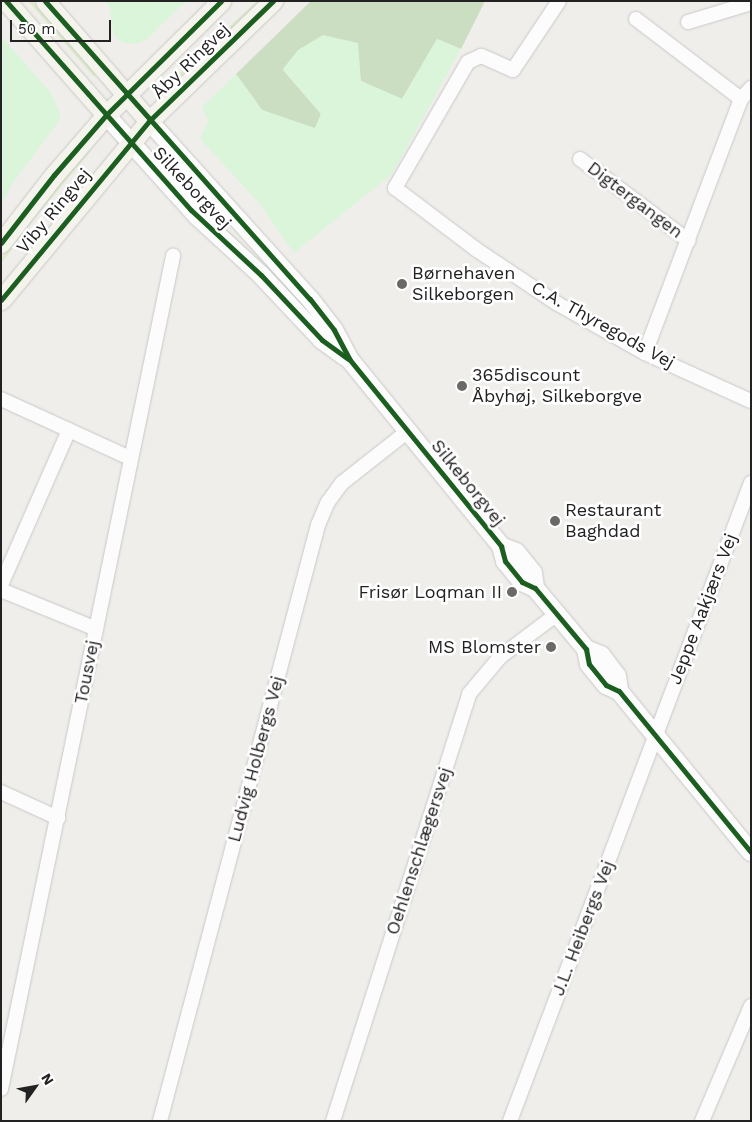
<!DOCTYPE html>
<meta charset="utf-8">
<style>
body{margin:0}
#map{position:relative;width:752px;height:1122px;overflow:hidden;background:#f0eeeb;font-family:"Work Sans",sans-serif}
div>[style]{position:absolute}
.grass>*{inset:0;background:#ddeccb}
.forest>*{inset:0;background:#cbdec1}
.park>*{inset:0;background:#daf5da}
.roads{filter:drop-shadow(0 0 1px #c9c8c7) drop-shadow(0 0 1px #c9c8c7)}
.minor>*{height:14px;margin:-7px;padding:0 7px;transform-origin:7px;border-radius:7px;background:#fdfcfc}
.tertiary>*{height:18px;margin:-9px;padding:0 9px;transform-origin:9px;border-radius:9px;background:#fdfcfc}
.secondary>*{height:19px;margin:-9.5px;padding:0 9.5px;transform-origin:9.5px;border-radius:9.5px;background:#f4f4ed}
.cycleway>*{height:5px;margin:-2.5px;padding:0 2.5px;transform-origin:2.5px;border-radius:2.5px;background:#1b5e20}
.dots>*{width:14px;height:14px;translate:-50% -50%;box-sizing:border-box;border:2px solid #fff;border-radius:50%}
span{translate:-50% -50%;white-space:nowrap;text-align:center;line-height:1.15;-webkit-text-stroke:5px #fff;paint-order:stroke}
.street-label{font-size:18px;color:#222}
.poi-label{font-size:18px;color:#222}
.left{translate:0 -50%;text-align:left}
.right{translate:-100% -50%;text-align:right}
.frame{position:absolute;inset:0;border:2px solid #222;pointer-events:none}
.north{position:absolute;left:10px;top:1062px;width:50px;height:50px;-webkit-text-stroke:4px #fff;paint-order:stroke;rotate:58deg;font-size:14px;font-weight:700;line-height:20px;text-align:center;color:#222}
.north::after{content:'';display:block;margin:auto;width:18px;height:22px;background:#222;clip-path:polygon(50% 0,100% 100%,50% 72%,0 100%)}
.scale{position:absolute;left:10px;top:20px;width:101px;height:22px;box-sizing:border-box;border:2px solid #222;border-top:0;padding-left:6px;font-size:15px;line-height:18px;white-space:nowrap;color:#222;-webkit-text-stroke:4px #fff;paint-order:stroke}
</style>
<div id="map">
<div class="grass">
<div style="clip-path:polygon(28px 1px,33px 1px,78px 52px,96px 74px,94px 77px)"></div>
<div style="clip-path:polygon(257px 1px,261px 1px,166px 89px,181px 71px)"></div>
<div style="clip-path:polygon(88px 149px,90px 152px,33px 220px,1px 264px,1px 258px,38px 209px)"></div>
<div style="clip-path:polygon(162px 160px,210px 213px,268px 269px,208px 215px,159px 162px)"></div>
</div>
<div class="forest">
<div style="clip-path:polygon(311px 1px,485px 1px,461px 49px,437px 39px,402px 99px,361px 81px,283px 70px,321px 114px,315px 129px,262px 110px,236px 74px)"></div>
</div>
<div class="park">
<div style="clip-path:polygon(105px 1px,186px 1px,146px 40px,135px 44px,124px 43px,114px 36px,109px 5px)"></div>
<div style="clip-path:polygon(323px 35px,358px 43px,361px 81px,402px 99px,437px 39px,461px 49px,392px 174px,294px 253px,260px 204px,200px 139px,208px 121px,202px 107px,236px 74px,262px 110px,315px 128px,321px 114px,283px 69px,298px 50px)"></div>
<div style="clip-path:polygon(1px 36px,51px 93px,60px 113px,59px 121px,13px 183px,1px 205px)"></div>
</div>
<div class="roads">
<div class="minor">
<div style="left:559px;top:1px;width:83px;rotate:123.7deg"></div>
<div style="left:513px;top:70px;width:35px;rotate:-156deg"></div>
<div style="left:481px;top:56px;width:14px;rotate:155deg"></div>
<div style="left:468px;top:62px;width:146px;rotate:120.1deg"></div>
<div style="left:395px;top:188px;width:103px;rotate:37.1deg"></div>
<div style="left:477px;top:250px;width:97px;rotate:33.7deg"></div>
<div style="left:558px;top:304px;width:100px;rotate:29.4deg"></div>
<div style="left:645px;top:353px;width:116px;rotate:24.4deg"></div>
<div style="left:636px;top:19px;width:132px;rotate:37.3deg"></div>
<div style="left:688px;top:22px;width:66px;rotate:-16.8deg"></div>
<div style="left:580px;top:159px;width:136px;rotate:37deg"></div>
<div style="left:645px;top:353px;width:272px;rotate:-69.3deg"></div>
<div style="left:741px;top:99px;width:15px;rotate:-48deg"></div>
<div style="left:1px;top:399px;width:142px;rotate:24.6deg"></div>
<div style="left:1px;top:585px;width:169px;rotate:-66.3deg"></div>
<div style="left:1px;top:590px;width:103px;rotate:22.3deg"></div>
<div style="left:1px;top:792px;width:63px;rotate:24.5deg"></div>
<div style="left:1px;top:1089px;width:851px;rotate:-78.33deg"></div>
<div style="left:160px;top:1121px;width:617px;rotate:-75.15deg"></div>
<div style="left:318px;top:525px;width:25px;rotate:-67deg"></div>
<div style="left:328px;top:502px;width:24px;rotate:-54deg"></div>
<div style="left:342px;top:483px;width:84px;rotate:-38.2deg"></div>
<div style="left:333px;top:1121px;width:448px;rotate:-72.3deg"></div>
<div style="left:469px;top:694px;width:48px;rotate:-50deg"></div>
<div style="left:500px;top:657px;width:71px;rotate:-37deg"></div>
<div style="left:510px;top:1121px;width:682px;rotate:-69.31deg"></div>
<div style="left:702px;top:1121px;width:125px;rotate:-66.9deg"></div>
</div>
<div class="tertiary">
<div style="left:106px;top:115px;width:137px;rotate:48deg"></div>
<div style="left:198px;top:217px;width:86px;rotate:42.6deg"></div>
<div style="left:261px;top:275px;width:89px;rotate:46.8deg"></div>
<div style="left:322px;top:340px;width:29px;rotate:36deg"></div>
<div style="left:149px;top:121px;width:240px;rotate:47.9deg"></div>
<div style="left:310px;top:299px;width:39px;rotate:52deg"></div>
<div style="left:334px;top:330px;width:34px;rotate:62deg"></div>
<div style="left:350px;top:360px;width:240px;rotate:50.9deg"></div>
<div style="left:501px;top:546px;width:16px;rotate:75deg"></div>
<div style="left:505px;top:561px;width:27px;rotate:51deg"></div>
<div style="left:522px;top:582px;width:14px;rotate:25deg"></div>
<div style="left:535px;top:588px;width:80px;rotate:50.1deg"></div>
<div style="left:586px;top:649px;width:15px;rotate:79deg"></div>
<div style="left:589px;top:664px;width:27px;rotate:51deg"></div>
<div style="left:606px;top:685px;width:14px;rotate:25deg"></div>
<div style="left:619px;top:691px;width:208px;rotate:50.7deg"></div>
<div style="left:501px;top:546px;width:16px;rotate:22deg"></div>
<div style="left:516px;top:552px;width:27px;rotate:51deg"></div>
<div style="left:533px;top:573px;width:15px;rotate:82deg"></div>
<div style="left:586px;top:649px;width:16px;rotate:22deg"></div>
<div style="left:601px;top:655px;width:26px;rotate:53deg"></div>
<div style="left:617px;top:676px;width:15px;rotate:82deg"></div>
</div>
<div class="secondary">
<div style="left:6px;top:1px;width:152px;rotate:48.7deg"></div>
<div style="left:45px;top:1px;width:159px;rotate:49.1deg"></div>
<div style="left:1px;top:243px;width:86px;rotate:-52.1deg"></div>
<div style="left:54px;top:175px;width:79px;rotate:-49.1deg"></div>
<div style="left:106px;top:115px;width:162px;rotate:-44.7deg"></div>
<div style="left:1px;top:300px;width:232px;rotate:-50.4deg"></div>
<div style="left:149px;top:121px;width:173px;rotate:-44.1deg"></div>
</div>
</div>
<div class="cycleway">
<div style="left:6px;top:1px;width:279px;rotate:48.5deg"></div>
<div style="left:191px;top:210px;width:96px;rotate:42.9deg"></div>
<div style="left:261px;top:275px;width:89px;rotate:46.8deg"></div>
<div style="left:322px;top:340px;width:32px;rotate:36deg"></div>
<div style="left:45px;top:1px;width:399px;rotate:48.4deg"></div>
<div style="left:310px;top:299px;width:39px;rotate:52deg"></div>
<div style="left:334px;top:330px;width:34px;rotate:62deg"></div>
<div style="left:350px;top:360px;width:240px;rotate:50.9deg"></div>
<div style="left:501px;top:546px;width:16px;rotate:75deg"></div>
<div style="left:505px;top:561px;width:27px;rotate:51deg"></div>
<div style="left:522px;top:582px;width:14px;rotate:25deg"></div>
<div style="left:535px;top:588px;width:80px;rotate:50.1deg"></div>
<div style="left:586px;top:649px;width:15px;rotate:79deg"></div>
<div style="left:589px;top:664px;width:27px;rotate:51deg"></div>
<div style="left:606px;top:685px;width:14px;rotate:25deg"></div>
<div style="left:619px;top:691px;width:208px;rotate:50.7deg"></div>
<div style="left:1px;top:243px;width:86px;rotate:-52.1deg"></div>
<div style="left:54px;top:175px;width:79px;rotate:-49.1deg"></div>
<div style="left:106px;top:115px;width:162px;rotate:-44.7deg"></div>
<div style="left:1px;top:300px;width:232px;rotate:-50.4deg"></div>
<div style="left:149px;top:121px;width:173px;rotate:-44.1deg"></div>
</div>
<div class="dots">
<div style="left:402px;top:284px;background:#6a6968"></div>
<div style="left:462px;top:386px;background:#6a6968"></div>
<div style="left:555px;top:521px;background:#6a6968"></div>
<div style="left:512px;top:592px;background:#6a6968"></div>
<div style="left:551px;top:647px;background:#6a6968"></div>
</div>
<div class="street-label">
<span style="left:191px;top:61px;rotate:-44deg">Åby Ringvej</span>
<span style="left:192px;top:188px;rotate:47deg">Silkeborgvej</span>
<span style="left:635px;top:200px;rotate:37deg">Digtergangen</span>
<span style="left:54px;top:211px;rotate:-50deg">Viby Ringvej</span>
<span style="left:603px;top:325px;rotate:29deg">C.A. Thyregods Vej</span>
<span style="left:468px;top:483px;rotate:51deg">Silkeborgvej</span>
<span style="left:703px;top:609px;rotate:-69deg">Jeppe Aakjærs Vej</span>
<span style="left:87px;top:672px;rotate:-79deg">Tousvej</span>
<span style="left:256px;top:759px;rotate:-75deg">Ludvig Holbergs Vej</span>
<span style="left:419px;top:851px;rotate:-72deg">Oehlenschlægersvej</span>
<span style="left:583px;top:928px;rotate:-69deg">J.L. Heibergs Vej</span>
</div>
<div class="poi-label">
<span class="left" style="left:412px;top:284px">Børnehaven<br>Silkeborgen</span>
<span class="left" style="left:472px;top:386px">365discount<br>Åbyhøj, Silkeborgve</span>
<span class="left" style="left:565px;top:521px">Restaurant<br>Baghdad</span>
<span class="right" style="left:502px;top:592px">Frisør Loqman II</span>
<span class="right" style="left:541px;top:647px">MS Blomster</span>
</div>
<div class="frame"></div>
<div class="north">N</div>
<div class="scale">50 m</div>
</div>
